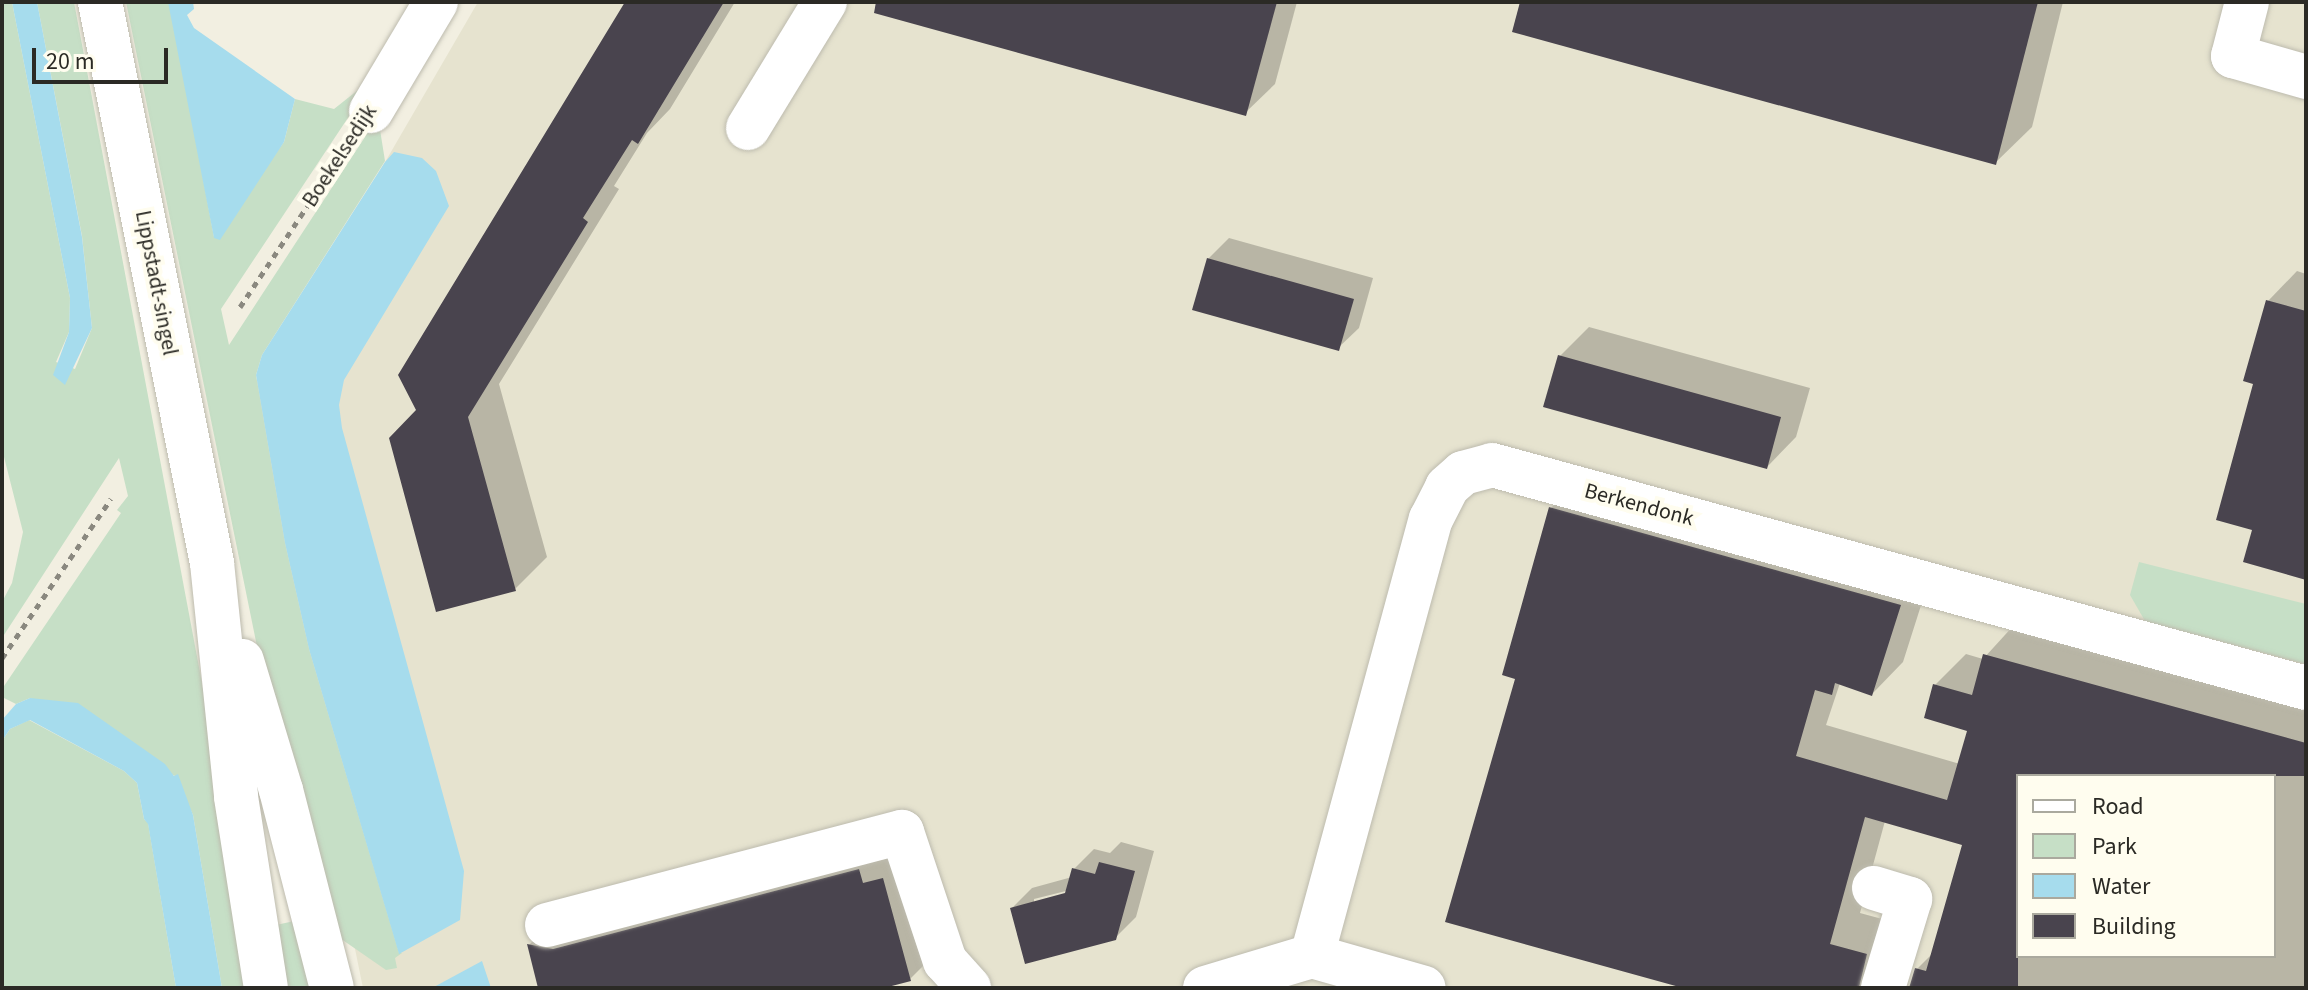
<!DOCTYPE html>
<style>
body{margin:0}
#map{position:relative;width:2308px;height:990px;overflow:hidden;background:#f2efe1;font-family:"Source Sans 3",sans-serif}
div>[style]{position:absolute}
.built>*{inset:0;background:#e6e3cf}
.green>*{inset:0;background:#c6dfc6}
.water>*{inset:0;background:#a6dced}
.shadow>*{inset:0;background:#0003}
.building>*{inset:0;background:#49444e}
.path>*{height:5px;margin-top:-2.5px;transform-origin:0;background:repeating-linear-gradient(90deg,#8a887f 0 6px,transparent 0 12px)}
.roads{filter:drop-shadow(0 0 2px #bdbbae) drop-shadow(0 0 2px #bdbbae)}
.minor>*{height:44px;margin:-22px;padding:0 22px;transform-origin:22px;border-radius:22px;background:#fff}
.major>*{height:44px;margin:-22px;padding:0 22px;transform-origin:22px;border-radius:22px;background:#fff}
span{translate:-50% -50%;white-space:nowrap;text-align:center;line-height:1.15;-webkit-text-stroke:8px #fffdef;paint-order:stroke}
.street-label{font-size:22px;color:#2b2a25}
.frame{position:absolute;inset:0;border:4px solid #2b2a25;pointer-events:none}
.legend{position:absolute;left:2016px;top:774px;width:260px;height:184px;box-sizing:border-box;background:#fffdef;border:2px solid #aaa99e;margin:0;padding:10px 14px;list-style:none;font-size:24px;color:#2b2a25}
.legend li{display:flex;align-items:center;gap:16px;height:40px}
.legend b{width:40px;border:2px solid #aaa99e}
.scale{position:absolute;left:32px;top:48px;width:136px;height:36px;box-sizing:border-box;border:4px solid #2b2a25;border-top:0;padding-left:10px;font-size:24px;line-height:28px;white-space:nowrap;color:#2b2a25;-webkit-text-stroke:6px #fffdef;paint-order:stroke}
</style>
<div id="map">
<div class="built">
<div style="clip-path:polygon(evenodd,478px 2px,2306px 2px,2306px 988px,363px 988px,244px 405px,478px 2px,2018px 776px,2274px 776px,2274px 956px,2018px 956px,2018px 776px)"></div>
</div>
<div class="green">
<div style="clip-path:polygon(2px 2px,12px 2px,70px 298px,69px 332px,56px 362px,75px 369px,92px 328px,82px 236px,37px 2px,74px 2px,233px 848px,255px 988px,222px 988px,193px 815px,175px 776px,30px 698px,16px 704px,2px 697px,2px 689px,121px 513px,117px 510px,128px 496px,119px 458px,2px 638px,2px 602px,12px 583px,23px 532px,2px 449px)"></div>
<div style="clip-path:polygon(126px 2px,170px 2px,214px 237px,284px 142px,295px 99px,334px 109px,358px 90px,389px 56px,221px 309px,229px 345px,378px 117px,385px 161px,262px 355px,256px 375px,285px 543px,309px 649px,399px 953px,402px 953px,395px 958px,397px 968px,386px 970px,334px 934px,263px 676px)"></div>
<div style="clip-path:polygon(2139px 562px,2306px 604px,2306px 664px,2145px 621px,2130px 595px)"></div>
<div style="clip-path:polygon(29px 720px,124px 771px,137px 783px,144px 819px,148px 823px,176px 988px,2px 988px,2px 741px,10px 729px)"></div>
<div style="clip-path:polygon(299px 920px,317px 988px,286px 988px,276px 925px)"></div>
</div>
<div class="water">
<div style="clip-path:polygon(12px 2px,37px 2px,82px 237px,92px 328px,65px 385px,53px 375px,69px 332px,70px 298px)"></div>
<div style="clip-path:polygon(168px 2px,193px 2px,194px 9px,187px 15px,194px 28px,295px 99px,284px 142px,220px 240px,214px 238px)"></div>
<div style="clip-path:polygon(394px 152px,422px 158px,436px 171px,449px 206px,344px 380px,339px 405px,342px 428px,464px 871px,460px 920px,399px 954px,309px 649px,285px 543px,256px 375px,262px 355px,385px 162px)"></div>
<div style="clip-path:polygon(30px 698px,78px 703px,165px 764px,174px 776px,178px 774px,193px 815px,222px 988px,176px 988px,148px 824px,144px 819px,137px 783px,124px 771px,30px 720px,10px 729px,2px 741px,2px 720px,16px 704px)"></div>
<div style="clip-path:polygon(482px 961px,491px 988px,432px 988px)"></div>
</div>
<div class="shadow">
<div style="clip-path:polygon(627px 2px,735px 2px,670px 109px,647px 133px,614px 186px,619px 189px,499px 384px,547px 557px,515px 589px,437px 610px,418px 411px)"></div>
<div style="clip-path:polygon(939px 2px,1297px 2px,1275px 84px,1245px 113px)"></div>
<div style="clip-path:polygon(1522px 2px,2063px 2px,2032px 127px,1995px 163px)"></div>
<div style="clip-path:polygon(1229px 238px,1373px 278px,1359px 328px,1338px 348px,1208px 259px)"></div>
<div style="clip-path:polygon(2297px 271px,2306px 274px,2306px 577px,2254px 528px,2256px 382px,2268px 301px)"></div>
<div style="clip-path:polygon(1589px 327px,1810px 388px,1796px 437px,1767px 467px,1560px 356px)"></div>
<div style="clip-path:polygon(evenodd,1582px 477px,1931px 574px,1903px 662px,1872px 694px,1840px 683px,1826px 725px,1960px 764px,1969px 729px,1935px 685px,1966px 654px,1983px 659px,2015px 624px,2306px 704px,2306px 988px,1911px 988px,1917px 969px,1934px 952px,1964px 843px,1885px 821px,1860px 913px,1897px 923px,1895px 988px,1693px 988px,1517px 677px,1551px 508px,1582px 477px,2018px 776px,2274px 776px,2274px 956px,2018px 956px,2018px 776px)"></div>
<div style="clip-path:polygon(888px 841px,939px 950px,910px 979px,876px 988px,541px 988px,529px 945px,558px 916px)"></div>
<div style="clip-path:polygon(evenodd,1121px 842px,1154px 851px,1136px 917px,1115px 938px,1012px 908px,1032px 888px,1072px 877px,1074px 869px,1094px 849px,1110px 853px,1121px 842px,1074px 889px,1075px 893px,1034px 904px,1034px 899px,1074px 889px)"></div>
</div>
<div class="building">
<div style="clip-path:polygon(625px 2px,724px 2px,638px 144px,632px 140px,583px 218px,588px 222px,468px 417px,516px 591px,436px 612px,389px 438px,416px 410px,398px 375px)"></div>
<div style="clip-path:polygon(876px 2px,1277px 2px,1246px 116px,874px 13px)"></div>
<div style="clip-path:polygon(1520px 2px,2038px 2px,1996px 165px,1512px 32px)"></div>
<div style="clip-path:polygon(1207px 258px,1354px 299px,1339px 351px,1192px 310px)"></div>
<div style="clip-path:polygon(2266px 300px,2306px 311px,2306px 580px,2243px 562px,2252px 530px,2216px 520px,2253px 384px,2243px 381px)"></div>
<div style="clip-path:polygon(1558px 355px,1781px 417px,1767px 469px,1543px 407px)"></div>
<div style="clip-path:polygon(1549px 507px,1901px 605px,1872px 696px,1835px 683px,1832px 695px,1815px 690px,1796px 756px,1947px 800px,1967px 731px,1924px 718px,1933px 684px,1972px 695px,1983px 654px,2306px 743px,2306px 776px,2018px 776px,2018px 988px,1909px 988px,1915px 968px,1926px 971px,1962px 845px,1865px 817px,1830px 944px,1867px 954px,1859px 988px,1683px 988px,1445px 922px,1515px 679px,1502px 675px)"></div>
<div style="clip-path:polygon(1099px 862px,1135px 871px,1116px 940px,1025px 964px,1010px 908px,1065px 893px,1072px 868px,1095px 874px)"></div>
<div style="clip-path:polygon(859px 869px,863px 883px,883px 878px,911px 981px,884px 988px,538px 988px,527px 944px,553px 949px)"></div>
</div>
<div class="path">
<div style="left:240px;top:307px;width:191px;rotate:-56.3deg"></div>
<div style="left:2px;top:658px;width:193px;rotate:-55.6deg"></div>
</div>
<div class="roads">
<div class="minor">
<div style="left:2247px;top:2px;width:56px;rotate:104.5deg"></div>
<div style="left:2233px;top:56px;width:76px;rotate:16deg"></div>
<div style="left:371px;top:111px;width:127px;rotate:-59.2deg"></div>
<div style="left:748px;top:128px;width:148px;rotate:-58.6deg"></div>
<div style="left:1874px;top:888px;width:38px;rotate:17deg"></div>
<div style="left:1910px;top:899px;width:93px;rotate:106.9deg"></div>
<div style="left:547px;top:925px;width:367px;rotate:-14.7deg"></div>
<div style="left:902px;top:832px;width:136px;rotate:71.6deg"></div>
<div style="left:945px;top:961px;width:36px;rotate:48deg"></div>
<div style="left:1312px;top:956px;width:453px;rotate:-74.8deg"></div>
<div style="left:1431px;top:519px;width:36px;rotate:-63deg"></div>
<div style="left:1447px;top:487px;width:21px;rotate:-41deg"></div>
<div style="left:1463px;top:473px;width:30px;rotate:-15deg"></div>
<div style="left:1492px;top:465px;width:844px;rotate:15.32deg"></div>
<div style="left:1205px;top:988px;width:112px;rotate:-16.7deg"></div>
<div style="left:1312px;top:956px;width:116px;rotate:15.9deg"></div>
</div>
<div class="major">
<div style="left:100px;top:2px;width:572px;rotate:78.71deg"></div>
<div style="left:212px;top:563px;width:235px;rotate:84.1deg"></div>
<div style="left:236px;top:797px;width:193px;rotate:81.1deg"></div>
<div style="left:242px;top:661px;width:135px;rotate:73.2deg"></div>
<div style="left:281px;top:790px;width:204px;rotate:75.6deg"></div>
</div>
</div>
<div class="street-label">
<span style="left:340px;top:156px;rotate:-57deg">Boekelsedijk</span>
<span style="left:156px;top:283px;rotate:79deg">Lippstadt-singel</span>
<span style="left:1639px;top:505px;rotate:15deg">Berkendonk</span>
</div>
<div class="frame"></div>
<ul class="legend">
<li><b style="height:10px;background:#fff"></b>Road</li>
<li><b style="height:22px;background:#c6dfc6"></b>Park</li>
<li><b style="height:22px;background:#a6dced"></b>Water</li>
<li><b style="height:22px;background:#49444e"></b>Building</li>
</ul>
<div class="scale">20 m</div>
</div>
